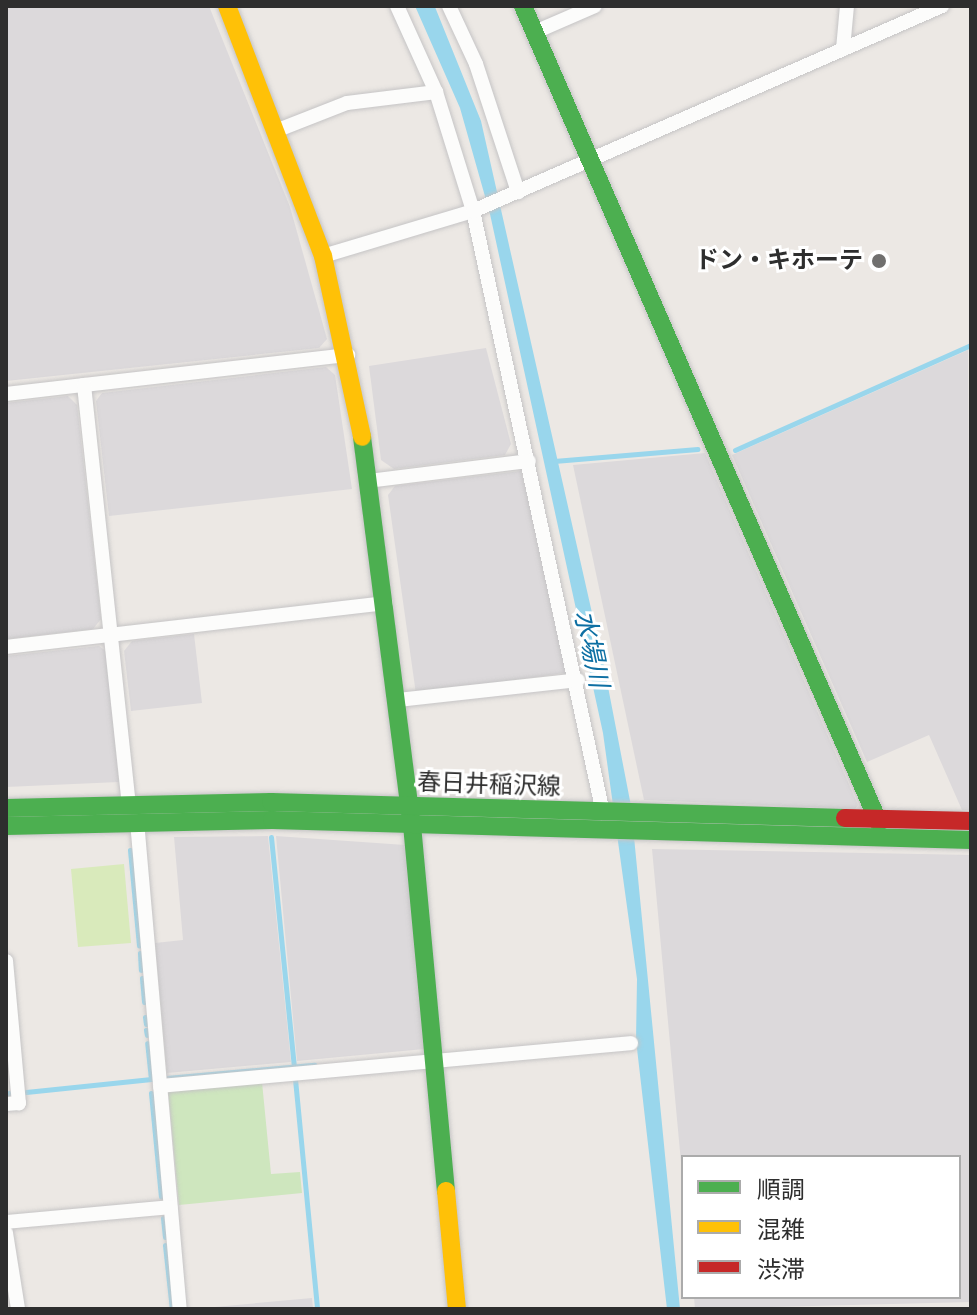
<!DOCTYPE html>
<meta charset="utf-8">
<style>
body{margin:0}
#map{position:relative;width:977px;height:1315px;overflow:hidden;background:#ece8e4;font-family:Karla,"Noto Sans JP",sans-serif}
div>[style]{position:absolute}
.industrial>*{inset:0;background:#dcd9db}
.green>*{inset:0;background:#cee6be}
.pitch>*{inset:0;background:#d9eabb}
.water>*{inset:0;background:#99d6ec}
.stream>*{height:5px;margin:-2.5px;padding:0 2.5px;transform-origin:2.5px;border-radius:2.5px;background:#99d6ec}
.roads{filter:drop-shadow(0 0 2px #c5c4c5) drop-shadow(0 0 2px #c5c4c5)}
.street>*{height:14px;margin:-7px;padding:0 7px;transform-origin:7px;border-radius:7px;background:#fcfcfb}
.fast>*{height:18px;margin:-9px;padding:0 9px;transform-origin:9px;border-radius:9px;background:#4caf50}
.slow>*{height:18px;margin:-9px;padding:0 9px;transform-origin:9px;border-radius:9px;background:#ffc107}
.jam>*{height:18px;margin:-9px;padding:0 9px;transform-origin:9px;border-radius:9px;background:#c62828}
.dots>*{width:22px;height:22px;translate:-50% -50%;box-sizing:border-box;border:4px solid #fff;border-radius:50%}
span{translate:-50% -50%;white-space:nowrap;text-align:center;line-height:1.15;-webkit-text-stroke:6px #fff;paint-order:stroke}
.poi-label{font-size:24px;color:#2e2e2e;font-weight:700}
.right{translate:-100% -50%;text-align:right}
.street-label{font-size:24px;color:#2e2e2e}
.water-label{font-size:26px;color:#0d6fa3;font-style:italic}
.frame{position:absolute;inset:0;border:8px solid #2e2e2e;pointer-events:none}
.legend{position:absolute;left:681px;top:1155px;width:280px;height:144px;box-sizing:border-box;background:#fff;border:2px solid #ababab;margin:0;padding:10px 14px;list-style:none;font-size:24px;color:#2e2e2e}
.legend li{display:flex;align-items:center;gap:16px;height:40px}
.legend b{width:40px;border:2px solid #ababab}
</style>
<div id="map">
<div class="industrial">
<div style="clip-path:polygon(6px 6px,209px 6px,290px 207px,327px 339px,319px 348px,6px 381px)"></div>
<div style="clip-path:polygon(486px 348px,511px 444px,505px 455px,394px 469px,381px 460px,369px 366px)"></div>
<div style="clip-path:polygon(968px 350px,971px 810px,962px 810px,929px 735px,867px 762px,732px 455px)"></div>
<div style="clip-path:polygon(326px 367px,335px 375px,352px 489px,109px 516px,96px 401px,102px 393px)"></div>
<div style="clip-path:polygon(68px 396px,77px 405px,101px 619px,93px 629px,6px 639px,6px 403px)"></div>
<div style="clip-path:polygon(705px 453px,858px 805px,855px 809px,644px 800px,573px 465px)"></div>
<div style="clip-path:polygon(521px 471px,571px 672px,416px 694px,388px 495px,395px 486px)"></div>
<div style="clip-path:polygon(194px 634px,202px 703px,131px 711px,124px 651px,132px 641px)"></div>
<div style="clip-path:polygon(99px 646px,106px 651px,119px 782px,6px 787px,6px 656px)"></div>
<div style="clip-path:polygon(268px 836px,291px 1062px,167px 1073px,155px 943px,183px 940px,174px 837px)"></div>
<div style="clip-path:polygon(276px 836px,405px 845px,424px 1049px,297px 1061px)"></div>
<div style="clip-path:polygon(652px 849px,971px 855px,971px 1302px,695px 1309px,694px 1297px,959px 1297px,959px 1157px,683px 1157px,683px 1184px)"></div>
<div style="clip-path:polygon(312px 1298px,313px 1309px,193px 1309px)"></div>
</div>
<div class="green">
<div style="clip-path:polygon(262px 1082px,271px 1174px,300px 1172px,302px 1193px,179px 1205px,168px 1090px)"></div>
</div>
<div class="pitch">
<div style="clip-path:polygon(124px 864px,131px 943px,78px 947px,71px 869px)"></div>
</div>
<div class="water">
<div style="clip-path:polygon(415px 6px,435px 7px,481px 121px,604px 666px,631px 806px,680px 1309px,667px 1309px,636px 1040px,637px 979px,603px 733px,490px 214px,460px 108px)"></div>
</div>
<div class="stream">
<div style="left:735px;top:450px;width:258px;rotate:-24deg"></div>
<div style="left:554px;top:461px;width:144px;rotate:-4.8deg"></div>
<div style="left:271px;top:837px;width:231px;rotate:84.3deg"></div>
<div style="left:130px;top:850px;width:96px;rotate:84.6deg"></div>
<div style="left:140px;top:953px;width:17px;rotate:87deg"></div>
<div style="left:142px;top:978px;width:24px;rotate:85deg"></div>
<div style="left:145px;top:1017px;width:7px;rotate:82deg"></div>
<div style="left:146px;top:1030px;width:5px;rotate:79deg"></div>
<div style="left:167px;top:1078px;width:148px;rotate:-5.1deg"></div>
<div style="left:295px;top:1079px;width:231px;rotate:84.5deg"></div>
<div style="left:26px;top:1092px;width:126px;rotate:-5.9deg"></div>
<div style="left:151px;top:1079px;width:36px;rotate:-96deg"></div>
<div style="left:151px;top:1093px;width:104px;rotate:84.5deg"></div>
<div style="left:6px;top:1094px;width:3px;rotate:-18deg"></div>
<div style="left:163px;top:1218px;width:19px;rotate:84deg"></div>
<div style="left:165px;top:1245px;width:64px;rotate:83.8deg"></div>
</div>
<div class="roads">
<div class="street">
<div style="left:397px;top:6px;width:94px;rotate:65.6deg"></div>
<div style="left:436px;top:92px;width:125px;rotate:72.7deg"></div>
<div style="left:473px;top:211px;width:616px;rotate:77.81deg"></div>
<div style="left:449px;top:6px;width:64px;rotate:65deg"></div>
<div style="left:476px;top:64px;width:135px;rotate:71.8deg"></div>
<div style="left:535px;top:32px;width:65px;rotate:-23.4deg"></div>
<div style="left:843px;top:49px;width:43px;rotate:-84.7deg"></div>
<div style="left:278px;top:130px;width:74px;rotate:-21.4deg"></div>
<div style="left:347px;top:103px;width:90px;rotate:-7deg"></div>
<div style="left:323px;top:256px;width:157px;rotate:-16.7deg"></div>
<div style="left:473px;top:211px;width:512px;rotate:-23.61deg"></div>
<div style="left:84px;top:385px;width:266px;rotate:-6.5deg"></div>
<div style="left:6px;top:394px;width:79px;rotate:-6.6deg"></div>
<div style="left:84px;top:385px;width:421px;rotate:83.9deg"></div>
<div style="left:368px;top:481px;width:162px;rotate:-7.1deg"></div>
<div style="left:6px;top:647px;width:382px;rotate:-6.6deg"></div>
<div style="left:398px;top:700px;width:181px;rotate:-6.3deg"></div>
<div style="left:137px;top:821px;width:490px;rotate:85deg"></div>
<div style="left:6px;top:961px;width:143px;rotate:84.8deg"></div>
<div style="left:19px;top:1103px;width:13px;rotate:176deg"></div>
<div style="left:160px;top:1086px;width:473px;rotate:-5.2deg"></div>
<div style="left:6px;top:1222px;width:165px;rotate:-5.2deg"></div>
<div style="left:6px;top:1233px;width:77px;rotate:81deg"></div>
</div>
<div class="fast">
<div style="left:523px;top:6px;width:891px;rotate:66.46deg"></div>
<div style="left:362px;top:437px;width:391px;rotate:82.7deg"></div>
<div style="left:412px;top:825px;width:368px;rotate:84.7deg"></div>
<div style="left:6px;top:808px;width:265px;rotate:-1.3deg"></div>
<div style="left:271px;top:802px;width:574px;rotate:1.6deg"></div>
<div style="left:6px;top:826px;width:266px;rotate:-1.3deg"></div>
<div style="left:272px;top:820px;width:699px;rotate:1.64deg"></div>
</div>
<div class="slow">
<div style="left:227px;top:6px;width:268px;rotate:69deg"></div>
<div style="left:323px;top:256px;width:185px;rotate:77.8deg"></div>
<div style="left:446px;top:1191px;width:119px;rotate:84.7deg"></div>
</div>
<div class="jam">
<div style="left:845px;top:818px;width:126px;rotate:1.4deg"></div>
</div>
</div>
<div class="dots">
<div style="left:879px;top:261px;background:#706f6e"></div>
</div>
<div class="poi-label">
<span class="right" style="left:863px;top:261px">ドン・キホーテ</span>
</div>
<div class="street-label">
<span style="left:489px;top:785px;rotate:2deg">春日井稲沢線</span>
</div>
<div class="water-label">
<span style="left:591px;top:649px;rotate:78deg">水場川</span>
</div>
<div class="frame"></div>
<ul class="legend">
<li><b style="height:10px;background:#4caf50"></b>順調</li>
<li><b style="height:10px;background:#ffc107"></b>混雑</li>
<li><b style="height:10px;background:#c62828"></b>渋滞</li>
</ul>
</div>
